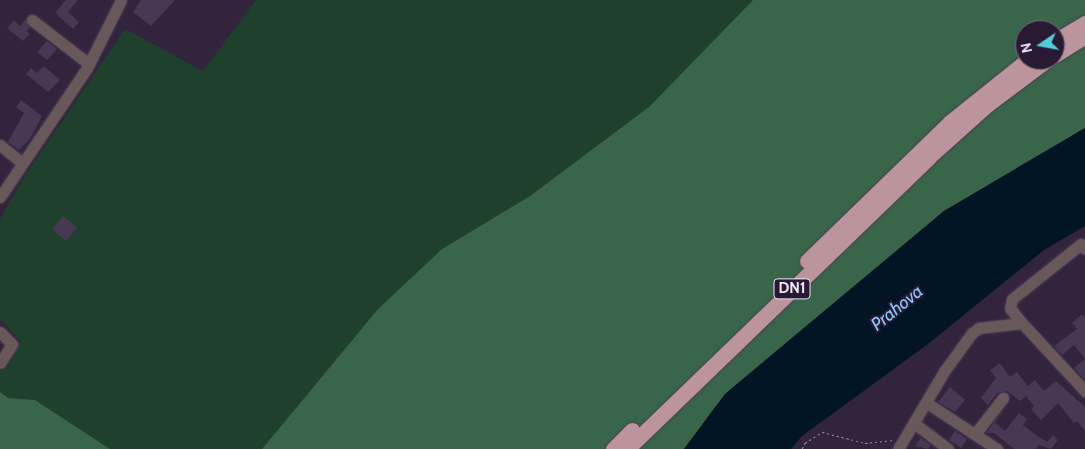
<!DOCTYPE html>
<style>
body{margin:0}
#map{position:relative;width:1085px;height:449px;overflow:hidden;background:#33243d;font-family:Cabin,sans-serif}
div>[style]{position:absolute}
.green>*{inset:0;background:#1f402c}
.forest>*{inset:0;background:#39654a}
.water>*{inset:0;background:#021524}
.building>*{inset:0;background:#473853}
.path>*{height:1px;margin-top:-0.5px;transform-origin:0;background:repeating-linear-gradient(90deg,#968a9f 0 2.5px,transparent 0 5px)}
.roads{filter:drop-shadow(0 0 1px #4d3f57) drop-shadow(0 0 1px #4d3f57)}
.minor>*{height:11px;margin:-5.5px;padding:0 5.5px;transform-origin:5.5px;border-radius:5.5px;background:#68585a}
.highway>*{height:15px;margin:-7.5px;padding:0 7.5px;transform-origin:7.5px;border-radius:7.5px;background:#bc949b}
span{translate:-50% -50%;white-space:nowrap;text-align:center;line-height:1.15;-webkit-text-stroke:4px #291a33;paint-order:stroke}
.shield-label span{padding:1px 4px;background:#291a33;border:1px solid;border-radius:4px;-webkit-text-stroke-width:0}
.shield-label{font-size:15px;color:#f0e7f8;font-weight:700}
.water-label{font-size:18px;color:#88c9fb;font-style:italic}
.north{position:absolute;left:1015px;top:20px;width:50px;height:50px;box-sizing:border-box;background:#291a33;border:1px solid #796c82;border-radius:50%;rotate:258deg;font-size:14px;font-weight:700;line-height:20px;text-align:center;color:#f0e7f8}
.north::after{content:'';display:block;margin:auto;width:18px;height:22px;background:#52cbd8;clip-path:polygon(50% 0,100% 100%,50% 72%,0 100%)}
</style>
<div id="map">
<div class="green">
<div style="clip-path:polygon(256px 0,753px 0,649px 107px,530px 196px,442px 249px,378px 309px,262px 449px,110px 449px,35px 400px,8px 398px,0 392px,0 371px,20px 341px,0 318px,0 219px,26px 174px,125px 29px,203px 71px)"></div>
</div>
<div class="forest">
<div style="clip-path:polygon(evenodd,753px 0,1085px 0,1085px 128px,944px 211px,725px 394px,684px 449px,262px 449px,378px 309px,442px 249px,530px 196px,649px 107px,753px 0,1025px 30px,1055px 30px,1055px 60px,1025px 60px,1025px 30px)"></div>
<div style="clip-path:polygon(0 392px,8px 398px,35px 400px,110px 449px,0 449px)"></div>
</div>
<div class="water">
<div style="clip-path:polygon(1085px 128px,1085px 226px,1044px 250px,928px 344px,802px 436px,791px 449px,684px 449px,725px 394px,944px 211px)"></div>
</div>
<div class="building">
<div style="clip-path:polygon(66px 0,78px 0,68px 12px,79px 22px,73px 29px,55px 13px)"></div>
<div style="clip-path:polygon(141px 0,175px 0,151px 26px,133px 12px)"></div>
<div style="clip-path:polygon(14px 20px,20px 26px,25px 20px,30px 28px,26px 31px,30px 34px,23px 41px,7px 28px)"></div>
<div style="clip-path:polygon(47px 41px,57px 49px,47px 60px,37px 52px)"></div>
<div style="clip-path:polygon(44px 66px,60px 80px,48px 92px,26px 74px,31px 68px,37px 73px)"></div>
<div style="clip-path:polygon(21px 100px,42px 116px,30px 139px,19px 150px,8px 142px,24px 113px,16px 107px)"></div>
<div style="clip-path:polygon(63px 216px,77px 228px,66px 241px,52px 229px)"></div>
<div style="clip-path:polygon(1082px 314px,1085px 317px,1085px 359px,1074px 345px,1062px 355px,1054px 346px,1077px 329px,1072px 323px)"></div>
<div style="clip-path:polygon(1085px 359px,1085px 380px,1074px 368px)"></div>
<div style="clip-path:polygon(1000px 363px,1010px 377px,1017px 372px,1028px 386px,1035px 380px,1044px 391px,1056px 381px,1085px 407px,1085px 431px,1077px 421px,1074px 423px,1058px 403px,1041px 420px,1031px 409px,1034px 406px,1026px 396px,1020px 401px,1007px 391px,997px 393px,988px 405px,981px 398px,996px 378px,990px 370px)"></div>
<div style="clip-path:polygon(950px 387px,965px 400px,955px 412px,938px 402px)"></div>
<div style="clip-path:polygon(1006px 406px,995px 423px,1005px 431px,1019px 413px,1027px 419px,1023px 425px,1036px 435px,1047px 442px,1053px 435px,1058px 440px,1051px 449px,1039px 445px,1036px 449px,1014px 449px,994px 433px,986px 433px)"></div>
<div style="clip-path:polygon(955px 431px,967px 439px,961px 448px,949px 440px)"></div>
<div style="clip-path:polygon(921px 438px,931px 445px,928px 449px,915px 446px)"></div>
</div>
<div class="path">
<div style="left:802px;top:449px;width:7px;rotate:-63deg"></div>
<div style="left:805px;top:443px;width:20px;rotate:-33deg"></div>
<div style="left:822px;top:432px;width:44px;rotate:14.3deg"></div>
<div style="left:865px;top:443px;width:27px;rotate:-6deg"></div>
</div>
<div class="roads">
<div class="minor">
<div style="left:32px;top:20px;width:72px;rotate:37.7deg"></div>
<div style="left:0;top:145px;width:27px;rotate:39deg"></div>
<div style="left:0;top:197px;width:156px;rotate:-56deg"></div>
<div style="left:87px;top:68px;width:76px;rotate:-63.4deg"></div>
<div style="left:1022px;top:323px;width:93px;rotate:47.2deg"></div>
<div style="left:0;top:332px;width:17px;rotate:45deg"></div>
<div style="left:12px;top:344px;width:22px;rotate:122deg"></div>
<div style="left:927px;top:403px;width:84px;rotate:33.3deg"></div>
<div style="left:914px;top:423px;width:43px;rotate:37.4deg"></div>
<div style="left:975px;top:434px;width:46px;rotate:-52.1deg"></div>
<div style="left:898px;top:449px;width:92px;rotate:-59.3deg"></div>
<div style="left:945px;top:370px;width:46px;rotate:-53.9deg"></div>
<div style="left:972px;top:333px;width:9px;rotate:-36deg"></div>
<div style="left:979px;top:328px;width:43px;rotate:-6.6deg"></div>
<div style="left:1022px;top:323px;width:19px;rotate:-129deg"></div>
<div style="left:1010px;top:308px;width:9px;rotate:-77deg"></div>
<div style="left:1012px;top:299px;width:88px;rotate:-38.6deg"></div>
<div style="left:1081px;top:244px;width:6px;rotate:51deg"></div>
</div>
<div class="highway">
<div style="left:1055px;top:41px;width:35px;rotate:-31deg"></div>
<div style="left:1055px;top:55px;width:36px;rotate:-32deg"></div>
<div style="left:807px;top:261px;width:199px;rotate:-44.2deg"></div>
<div style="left:950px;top:122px;width:99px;rotate:-38.8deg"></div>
<div style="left:613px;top:449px;width:27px;rotate:-45deg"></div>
<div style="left:627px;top:449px;width:420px;rotate:-44deg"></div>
<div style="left:929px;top:157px;width:78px;rotate:-41.9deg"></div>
<div style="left:987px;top:105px;width:75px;rotate:-36.9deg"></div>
</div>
</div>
<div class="shield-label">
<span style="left:792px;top:289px">DN1</span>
</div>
<div class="water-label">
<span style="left:897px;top:308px;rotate:-39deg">Prahova</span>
</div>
<div class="north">N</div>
</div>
